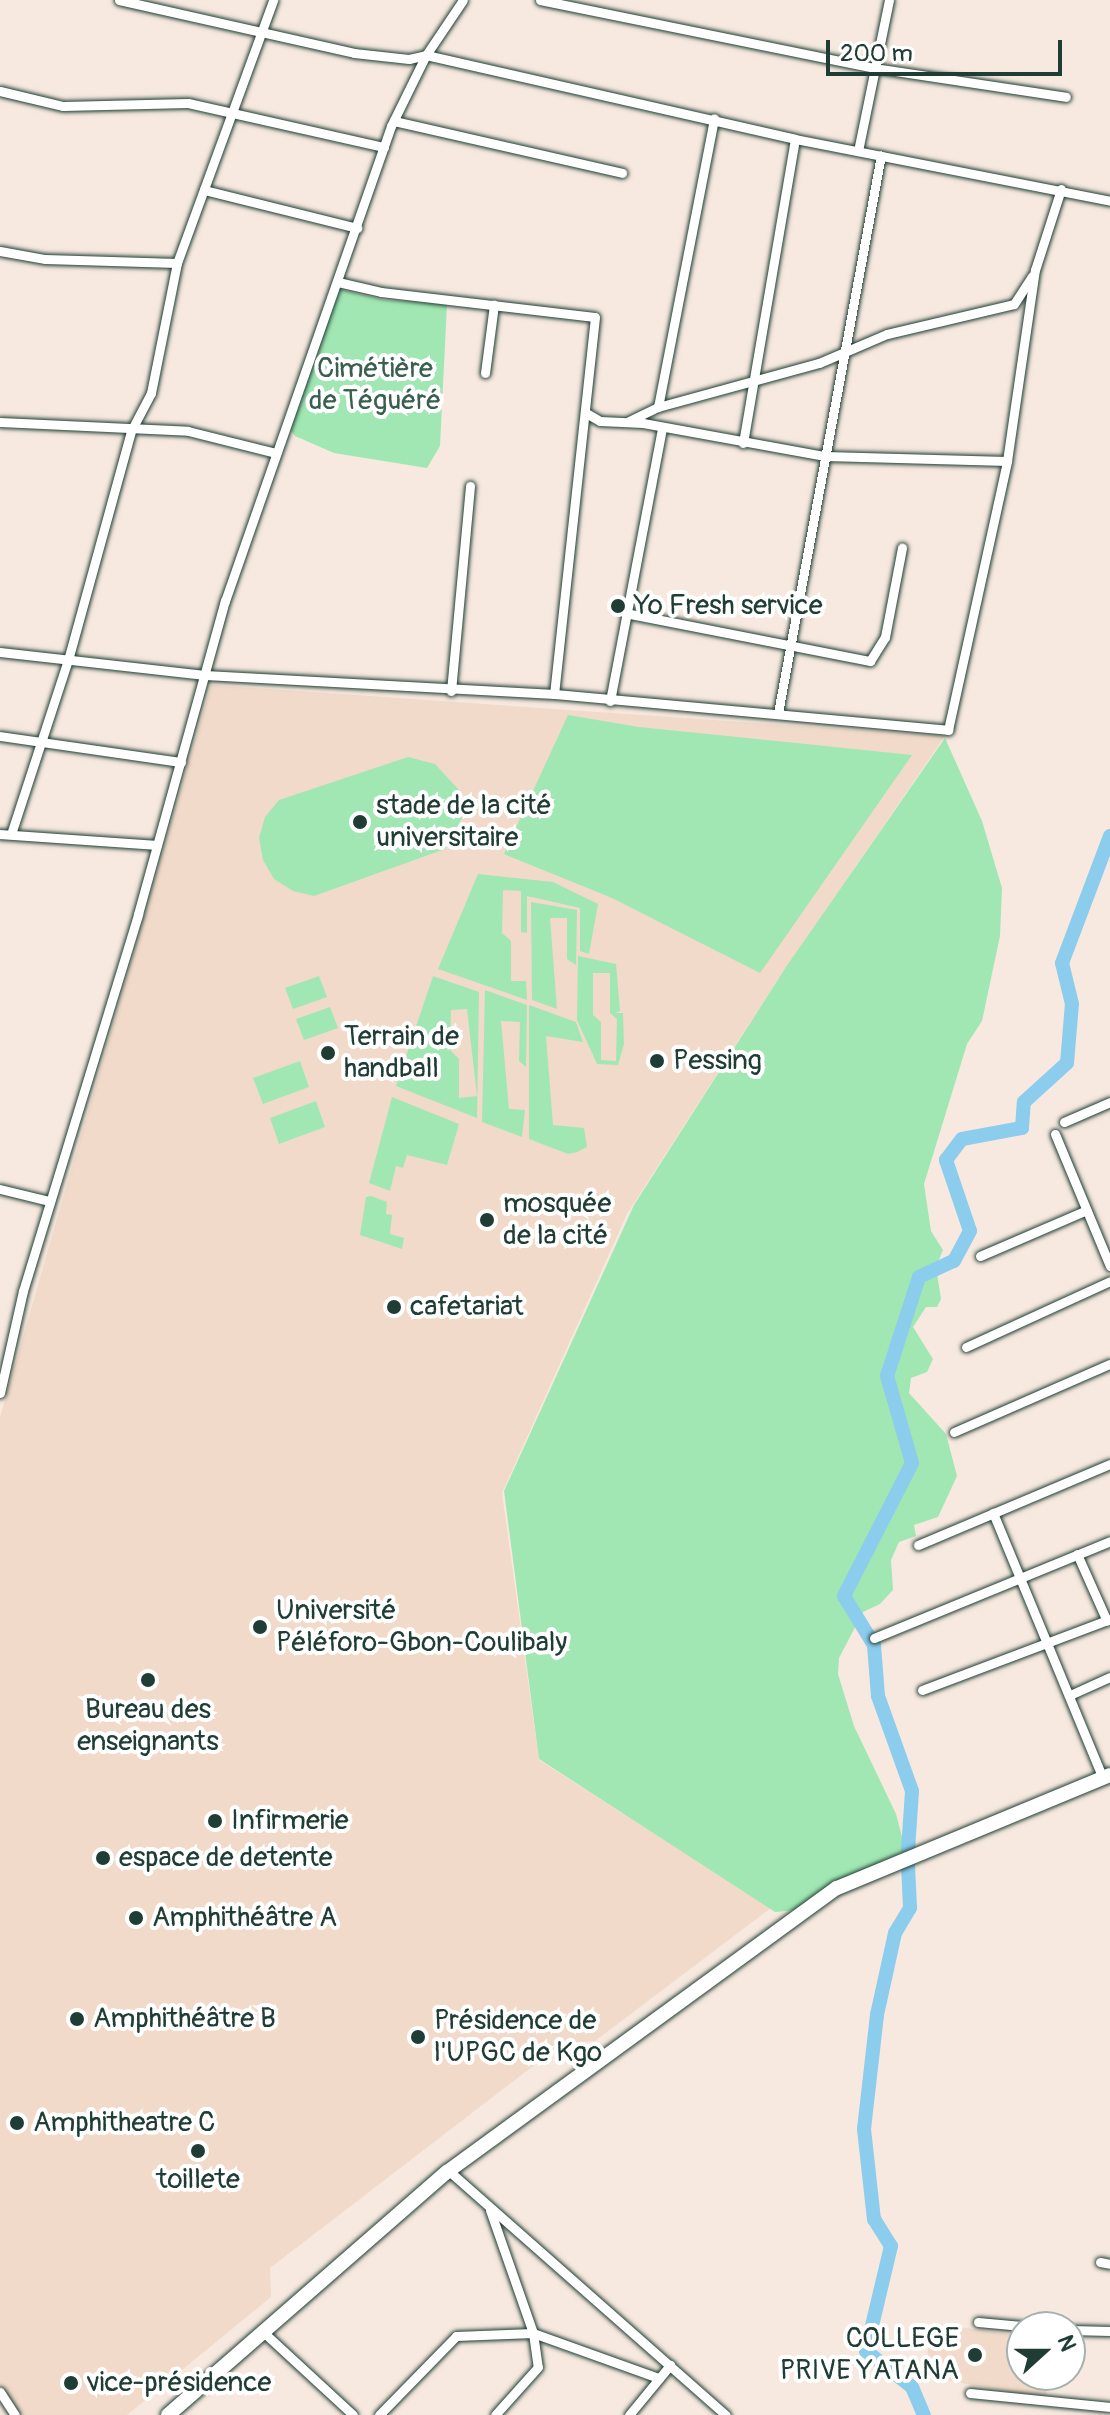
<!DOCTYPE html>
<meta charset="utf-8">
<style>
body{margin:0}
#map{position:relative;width:1110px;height:2415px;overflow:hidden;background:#f7e9df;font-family:Pangolin,sans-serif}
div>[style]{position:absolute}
.built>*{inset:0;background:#f1dac9}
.green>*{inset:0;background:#a1e7b3}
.river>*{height:14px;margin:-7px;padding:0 7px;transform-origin:7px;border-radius:7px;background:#8ccced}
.roads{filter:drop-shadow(0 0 2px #1f3d34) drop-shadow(0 0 2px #1f3d34)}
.minor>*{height:9px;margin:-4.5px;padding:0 4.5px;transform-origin:4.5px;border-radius:4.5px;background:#fff}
.primary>*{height:14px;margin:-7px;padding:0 7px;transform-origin:7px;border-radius:7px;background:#fff}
.dots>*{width:22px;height:22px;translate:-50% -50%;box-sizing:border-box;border:4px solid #fff;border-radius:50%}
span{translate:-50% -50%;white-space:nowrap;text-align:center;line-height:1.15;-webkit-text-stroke:8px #fff;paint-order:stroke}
.park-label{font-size:28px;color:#395f4d}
.poi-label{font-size:28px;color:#1f3d34}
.left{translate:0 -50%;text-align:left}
.right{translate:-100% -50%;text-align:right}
.north{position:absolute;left:1006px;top:2311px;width:80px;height:80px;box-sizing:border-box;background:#fff;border:2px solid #a5b1ae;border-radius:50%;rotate:69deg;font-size:22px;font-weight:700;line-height:32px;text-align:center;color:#1f3d34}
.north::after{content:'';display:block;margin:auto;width:28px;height:36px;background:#1f3d34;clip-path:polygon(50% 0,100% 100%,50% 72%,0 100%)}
.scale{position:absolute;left:826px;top:40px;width:236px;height:36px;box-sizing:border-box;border:4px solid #1f3d34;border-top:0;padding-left:10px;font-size:24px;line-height:28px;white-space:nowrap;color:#1f3d34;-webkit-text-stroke:6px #fff;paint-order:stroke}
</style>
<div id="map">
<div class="built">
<div style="clip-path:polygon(211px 685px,945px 736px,775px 984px,627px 1214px,502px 1493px,539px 1760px,771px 1908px,595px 2041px,563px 2043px,270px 2268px,271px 2297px,127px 2415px,18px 2415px,0 2386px,0 1417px)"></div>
<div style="clip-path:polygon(931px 2323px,1022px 2336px,1022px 2375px,1048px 2375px,1046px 2399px,925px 2376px)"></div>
</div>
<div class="green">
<div style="clip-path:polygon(338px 289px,385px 300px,447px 304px,440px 446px,427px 468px,334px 453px,295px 436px,289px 428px)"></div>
<div style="clip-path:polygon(568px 715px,639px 727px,912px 755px,760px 973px,612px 898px,504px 854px)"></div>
<div style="clip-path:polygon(945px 738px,982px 821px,1002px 888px,1000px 936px,982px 1021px,967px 1044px,924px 1184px,931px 1231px,943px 1250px,936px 1267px,941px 1299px,937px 1307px,926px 1307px,913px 1327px,933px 1359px,927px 1372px,911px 1378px,909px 1393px,946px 1434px,957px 1476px,938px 1517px,914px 1525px,916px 1536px,899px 1542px,891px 1560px,893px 1590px,880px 1604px,863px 1612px,839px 1658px,838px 1674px,854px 1726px,896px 1814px,906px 1852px,795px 1910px,775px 1912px,539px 1759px,504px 1491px,634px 1205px,786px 967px)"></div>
<div style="clip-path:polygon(408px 757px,435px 764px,459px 790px,462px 818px,445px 849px,314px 896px,293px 891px,274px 879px,263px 860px,259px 838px,265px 817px,279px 800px)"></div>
<div style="clip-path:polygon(478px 874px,553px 882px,598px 904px,589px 954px,580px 951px,580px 908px,527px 896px,527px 933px,521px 932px,521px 891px,503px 890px,502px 933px,511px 941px,511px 981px,526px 981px,527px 1000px,438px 969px)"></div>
<div style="clip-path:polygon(531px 902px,577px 910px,576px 965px,567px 959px,567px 918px,550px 918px,557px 1009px,532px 1000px)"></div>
<div style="clip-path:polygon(evenodd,578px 956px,616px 964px,620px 1011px,615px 1013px,623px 1013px,624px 1044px,618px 1065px,597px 1064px,577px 1020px,578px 956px,593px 973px,610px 973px,610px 1013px,617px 1019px,616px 1061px,601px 1060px,601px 1022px,593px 1015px,593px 973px)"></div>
<div style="clip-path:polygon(319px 976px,327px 997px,293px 1009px,285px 988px)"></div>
<div style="clip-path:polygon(evenodd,433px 976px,479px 992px,477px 1118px,396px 1086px,433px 976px,467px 1009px,477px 1096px,459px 1098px,459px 1059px,450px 1050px,451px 1010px,467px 1009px)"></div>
<div style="clip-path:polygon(485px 990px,527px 1005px,526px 1067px,519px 1061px,520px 1022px,501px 1021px,509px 1109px,525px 1110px,522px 1137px,482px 1122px)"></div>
<div style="clip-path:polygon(529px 1005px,576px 1022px,583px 1042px,546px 1036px,553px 1125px,584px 1128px,587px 1147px,577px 1152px,568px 1154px,529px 1139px)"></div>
<div style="clip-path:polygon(330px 1007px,338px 1028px,304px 1040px,296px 1019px)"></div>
<div style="clip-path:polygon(300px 1061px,309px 1087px,263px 1104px,253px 1078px)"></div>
<div style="clip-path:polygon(392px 1097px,459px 1124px,447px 1165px,407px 1155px,403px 1168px,396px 1166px,390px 1191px,369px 1183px)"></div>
<div style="clip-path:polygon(316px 1101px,325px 1127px,279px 1144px,270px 1118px)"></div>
<div style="clip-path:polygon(371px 1196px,387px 1202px,386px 1214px,392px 1215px,390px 1234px,404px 1238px,402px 1249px,360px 1235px,366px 1197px)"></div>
</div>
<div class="river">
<div style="left:908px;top:1850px;width:59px;rotate:-86.1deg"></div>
<div style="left:912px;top:1791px;width:101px;rotate:-109.7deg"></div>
<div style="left:878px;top:1696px;width:51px;rotate:-94.5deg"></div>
<div style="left:874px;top:1645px;width:57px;rotate:-121.5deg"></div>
<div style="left:844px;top:1596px;width:149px;rotate:-62.9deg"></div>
<div style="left:912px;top:1463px;width:91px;rotate:-106deg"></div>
<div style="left:887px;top:1376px;width:104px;rotate:-72.1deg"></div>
<div style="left:919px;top:1277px;width:38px;rotate:-25deg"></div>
<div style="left:954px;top:1261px;width:34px;rotate:-62deg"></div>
<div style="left:970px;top:1231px;width:75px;rotate:-108.7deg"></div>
<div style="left:946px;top:1160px;width:26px;rotate:-53deg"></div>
<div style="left:962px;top:1139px;width:61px;rotate:-10.4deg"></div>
<div style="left:1022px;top:1128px;width:26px;rotate:-86deg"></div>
<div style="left:1024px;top:1102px;width:58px;rotate:-42.2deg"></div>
<div style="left:1067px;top:1063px;width:59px;rotate:-85.2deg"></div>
<div style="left:1072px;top:1004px;width:42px;rotate:-103.7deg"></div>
<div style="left:1062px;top:963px;width:136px;rotate:-69.3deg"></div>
<div style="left:908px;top:1865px;width:43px;rotate:87.3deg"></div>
<div style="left:910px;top:1908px;width:29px;rotate:121deg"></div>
<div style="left:895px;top:1933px;width:84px;rotate:102.4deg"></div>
<div style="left:877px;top:2015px;width:115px;rotate:96.5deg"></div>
<div style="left:864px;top:2129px;width:91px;rotate:83.7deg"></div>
<div style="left:874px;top:2219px;width:32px;rotate:58deg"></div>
<div style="left:891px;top:2246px;width:108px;rotate:103.4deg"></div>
<div style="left:866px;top:2351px;width:58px;rotate:38deg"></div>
<div style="left:912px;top:2387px;width:30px;rotate:67deg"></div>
</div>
<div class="roads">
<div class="minor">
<div style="left:119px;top:0;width:241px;rotate:12.7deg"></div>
<div style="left:354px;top:53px;width:55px;rotate:6.2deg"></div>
<div style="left:409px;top:59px;width:17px;rotate:-13deg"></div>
<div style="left:426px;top:55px;width:378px;rotate:12.8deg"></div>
<div style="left:795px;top:139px;width:321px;rotate:11.1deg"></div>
<div style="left:540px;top:0;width:342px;rotate:11.5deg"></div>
<div style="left:875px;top:68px;width:193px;rotate:8.6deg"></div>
<div style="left:0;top:91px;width:65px;rotate:13.4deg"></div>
<div style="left:63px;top:106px;width:125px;rotate:-1.4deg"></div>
<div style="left:188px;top:103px;width:201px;rotate:12.7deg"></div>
<div style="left:394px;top:121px;width:234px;rotate:12.8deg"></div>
<div style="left:858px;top:151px;width:154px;rotate:-78.4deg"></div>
<div style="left:204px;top:190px;width:158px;rotate:13.9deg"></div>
<div style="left:0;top:251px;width:46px;rotate:10.1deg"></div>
<div style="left:45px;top:259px;width:132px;rotate:1.7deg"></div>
<div style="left:338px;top:282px;width:44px;rotate:13.1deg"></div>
<div style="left:381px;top:292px;width:215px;rotate:6.7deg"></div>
<div style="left:595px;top:317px;width:379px;rotate:96.2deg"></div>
<div style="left:485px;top:373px;width:69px;rotate:-82.5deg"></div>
<div style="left:658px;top:407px;width:294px;rotate:-79deg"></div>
<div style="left:586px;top:413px;width:16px;rotate:30deg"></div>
<div style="left:600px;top:421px;width:43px;rotate:2.7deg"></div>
<div style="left:643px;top:423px;width:185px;rotate:10.3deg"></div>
<div style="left:825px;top:456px;width:182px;rotate:1.6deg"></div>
<div style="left:629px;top:421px;width:32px;rotate:-26deg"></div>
<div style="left:658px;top:407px;width:167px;rotate:-15.3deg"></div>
<div style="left:819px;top:363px;width:74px;rotate:-23.1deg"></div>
<div style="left:887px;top:334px;width:130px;rotate:-13.3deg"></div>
<div style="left:1014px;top:304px;width:33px;rotate:-57deg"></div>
<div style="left:0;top:422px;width:188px;rotate:2.7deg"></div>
<div style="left:188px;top:431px;width:91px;rotate:14deg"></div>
<div style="left:743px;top:443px;width:308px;rotate:-80.3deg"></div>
<div style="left:625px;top:613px;width:250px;rotate:11.1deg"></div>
<div style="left:870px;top:661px;width:28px;rotate:-58deg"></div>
<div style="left:885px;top:637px;width:91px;rotate:-79.2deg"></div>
<div style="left:0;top:652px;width:206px;rotate:6.4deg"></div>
<div style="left:205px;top:675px;width:350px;rotate:3.1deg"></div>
<div style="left:554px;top:694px;width:396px;rotate:5.2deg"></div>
<div style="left:948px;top:730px;width:275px;rotate:-77.6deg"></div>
<div style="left:1007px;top:461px;width:193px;rotate:-81.7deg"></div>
<div style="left:1035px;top:270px;width:85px;rotate:-72.2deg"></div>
<div style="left:451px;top:691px;width:206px;rotate:-84.7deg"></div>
<div style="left:610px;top:701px;width:277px;rotate:-79.2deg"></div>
<div style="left:778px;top:713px;width:567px;rotate:-79.54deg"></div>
<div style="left:0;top:736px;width:183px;rotate:8.2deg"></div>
<div style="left:0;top:834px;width:157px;rotate:4deg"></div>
<div style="left:11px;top:834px;width:183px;rotate:-71.9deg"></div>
<div style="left:68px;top:660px;width:238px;rotate:-74.6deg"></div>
<div style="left:131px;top:431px;width:43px;rotate:-62.2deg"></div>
<div style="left:151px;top:393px;width:133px;rotate:-78.7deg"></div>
<div style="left:177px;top:263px;width:280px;rotate:-69.9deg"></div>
<div style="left:1064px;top:1122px;width:50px;rotate:-23.5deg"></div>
<div style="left:1055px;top:1134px;width:143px;rotate:67.4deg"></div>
<div style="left:0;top:1189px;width:50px;rotate:13.8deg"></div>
<div style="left:980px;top:1256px;width:116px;rotate:-23.3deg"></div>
<div style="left:966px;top:1347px;width:158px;rotate:-24.6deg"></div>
<div style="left:0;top:1393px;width:105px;rotate:-77.3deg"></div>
<div style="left:23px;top:1291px;width:394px;rotate:-73deg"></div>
<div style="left:138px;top:914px;width:325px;rotate:-74.5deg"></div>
<div style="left:225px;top:601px;width:503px;rotate:-70.74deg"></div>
<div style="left:391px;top:126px;width:79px;rotate:-63.8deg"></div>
<div style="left:426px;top:55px;width:66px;rotate:-56.1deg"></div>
<div style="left:954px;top:1432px;width:170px;rotate:-23.6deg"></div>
<div style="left:993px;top:1513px;width:287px;rotate:67.5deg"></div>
<div style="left:918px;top:1545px;width:208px;rotate:-22.9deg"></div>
<div style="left:1077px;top:1554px;width:73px;rotate:65.9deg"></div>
<div style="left:874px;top:1638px;width:255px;rotate:-22.3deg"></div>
<div style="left:922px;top:1690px;width:201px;rotate:-20.7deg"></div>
<div style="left:1070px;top:1695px;width:44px;rotate:-24.2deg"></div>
<div style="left:449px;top:2171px;width:369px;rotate:41.4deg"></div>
<div style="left:490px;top:2210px;width:130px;rotate:70.7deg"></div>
<div style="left:533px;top:2333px;width:134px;rotate:19.7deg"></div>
<div style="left:1100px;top:2262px;width:10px;rotate:11deg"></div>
<div style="left:978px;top:2322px;width:55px;rotate:5.2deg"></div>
<div style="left:261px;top:2330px;width:125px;rotate:42.7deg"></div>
<div style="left:1070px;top:2330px;width:40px;rotate:1.4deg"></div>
<div style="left:0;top:2392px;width:27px;rotate:57deg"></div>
<div style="left:970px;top:2393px;width:141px;rotate:5.7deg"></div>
<div style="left:379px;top:2415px;width:110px;rotate:-45.7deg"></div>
<div style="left:456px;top:2336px;width:77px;rotate:-2.2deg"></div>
<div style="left:533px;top:2333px;width:34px;rotate:82deg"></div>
<div style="left:538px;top:2367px;width:64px;rotate:131.9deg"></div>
<div style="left:629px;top:2415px;width:65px;rotate:-50.6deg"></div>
</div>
<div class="primary">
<div style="left:168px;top:2415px;width:370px;rotate:-41.1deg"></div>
<div style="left:447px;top:2172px;width:482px;rotate:-36.1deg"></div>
<div style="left:837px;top:1888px;width:295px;rotate:-22.5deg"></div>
</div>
</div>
<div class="dots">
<div style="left:618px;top:606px;background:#1f3d34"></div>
<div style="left:360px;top:822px;background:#1f3d34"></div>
<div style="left:328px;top:1053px;background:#1f3d34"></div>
<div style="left:657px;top:1061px;background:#1f3d34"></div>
<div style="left:487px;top:1220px;background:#1f3d34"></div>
<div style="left:394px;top:1307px;background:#1f3d34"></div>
<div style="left:260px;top:1627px;background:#1f3d34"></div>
<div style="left:148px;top:1680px;background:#1f3d34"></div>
<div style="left:215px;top:1821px;background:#1f3d34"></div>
<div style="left:103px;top:1858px;background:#1f3d34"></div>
<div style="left:136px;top:1918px;background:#1f3d34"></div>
<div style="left:77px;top:2019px;background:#1f3d34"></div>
<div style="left:418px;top:2037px;background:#1f3d34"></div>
<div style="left:17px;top:2123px;background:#1f3d34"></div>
<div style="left:198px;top:2151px;background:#1f3d34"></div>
<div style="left:975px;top:2355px;background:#1f3d34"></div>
<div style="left:71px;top:2383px;background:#1f3d34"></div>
</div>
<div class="park-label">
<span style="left:375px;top:385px">Cimétière<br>de Téguéré</span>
</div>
<div class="poi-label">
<span class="left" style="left:634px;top:606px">Yo Fresh service</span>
<span class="left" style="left:376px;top:822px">stade de la cité<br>universitaire</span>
<span class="left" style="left:344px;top:1053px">Terrain de<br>handball</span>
<span class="left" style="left:673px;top:1061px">Pessing</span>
<span class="left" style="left:503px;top:1220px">mosquée<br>de la cité</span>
<span class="left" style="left:410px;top:1307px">cafetariat</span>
<span class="left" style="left:276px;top:1627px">Université<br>Péléforo-Gbon-Coulibaly</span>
<span style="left:148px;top:1726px">Bureau des<br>enseignants</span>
<span class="left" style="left:231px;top:1821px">Infirmerie</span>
<span class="left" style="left:119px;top:1858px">espace de detente</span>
<span class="left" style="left:152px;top:1918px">Amphithéâtre A</span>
<span class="left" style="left:93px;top:2019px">Amphithéâtre B</span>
<span class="left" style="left:434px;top:2037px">Présidence de<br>l'UPGC de Kgo</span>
<span class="left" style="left:33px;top:2123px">Amphitheatre C</span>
<span style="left:198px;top:2180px">toillete</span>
<span class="right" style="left:959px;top:2355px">COLLEGE<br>PRIVE YATANA</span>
<span class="left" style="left:87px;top:2383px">vice-présidence</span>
</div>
<div class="north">N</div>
<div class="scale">200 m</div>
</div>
